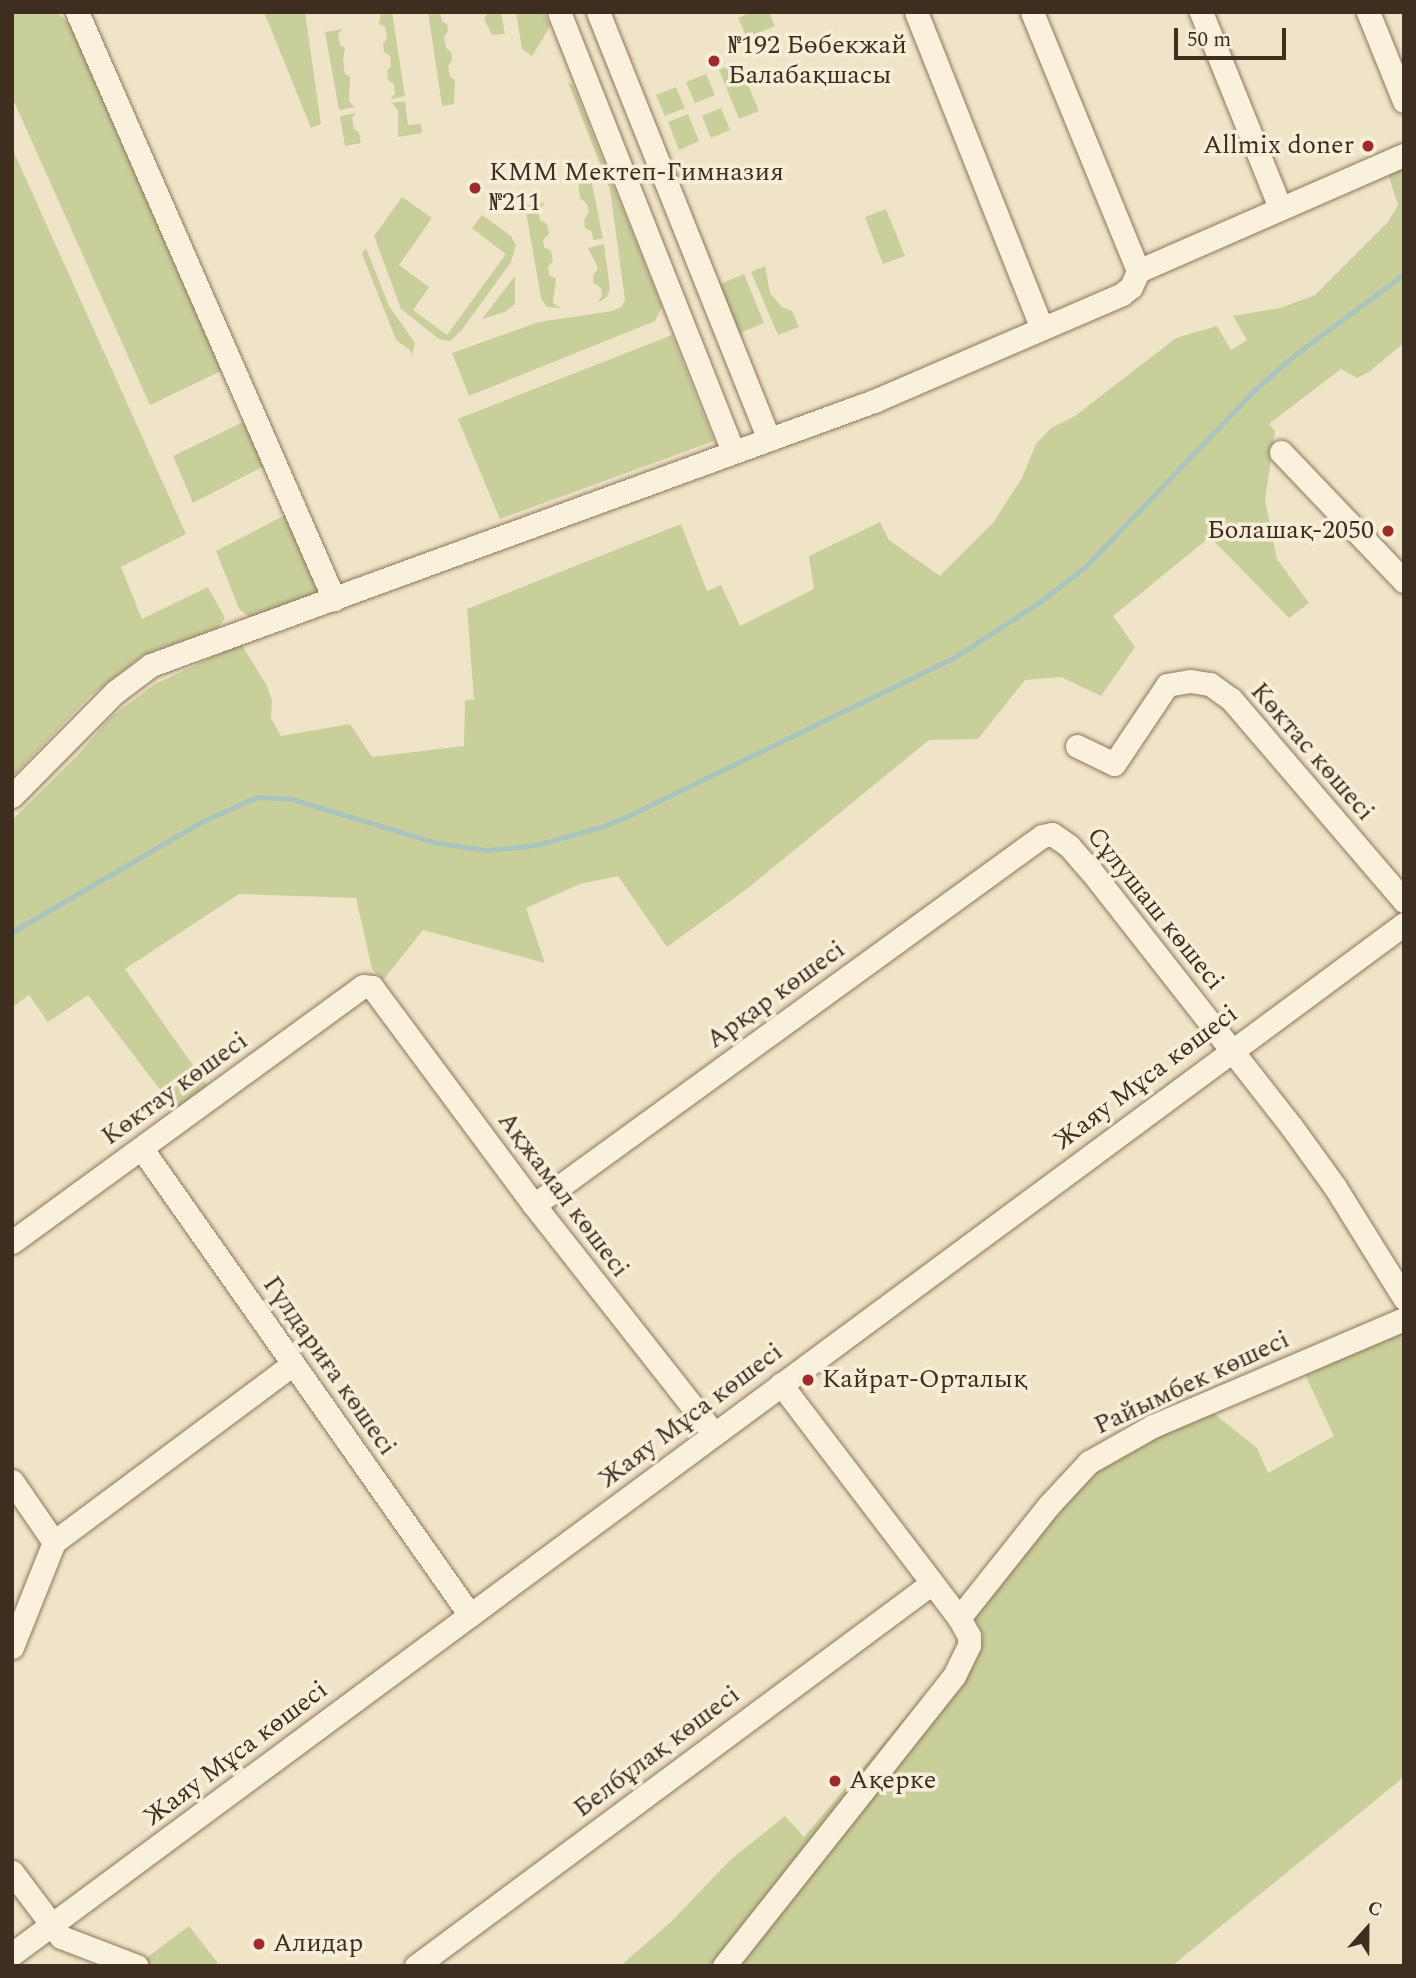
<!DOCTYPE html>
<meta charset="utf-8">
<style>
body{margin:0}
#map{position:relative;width:1416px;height:1978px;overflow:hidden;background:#f0e4c8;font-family:Spectral,serif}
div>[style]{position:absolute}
.green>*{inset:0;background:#c9cf9b}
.stream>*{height:4.5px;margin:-2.25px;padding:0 2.25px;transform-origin:2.25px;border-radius:2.25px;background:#a9c4bc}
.roads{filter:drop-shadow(0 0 2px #8d765c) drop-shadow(0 0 2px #8d765c)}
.minor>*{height:23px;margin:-11.5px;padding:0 11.5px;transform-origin:11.5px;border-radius:11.5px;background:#faf1dc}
.dots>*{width:19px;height:19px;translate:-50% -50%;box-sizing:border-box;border:4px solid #f7eed8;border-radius:50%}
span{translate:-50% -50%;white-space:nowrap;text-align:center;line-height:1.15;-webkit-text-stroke:7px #f7eed8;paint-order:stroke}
.poi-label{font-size:26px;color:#3d2e20}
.left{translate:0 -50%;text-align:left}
.right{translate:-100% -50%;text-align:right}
.street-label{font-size:26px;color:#3d2e20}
.frame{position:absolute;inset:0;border:14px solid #3d2e20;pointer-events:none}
.north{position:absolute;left:1332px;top:1894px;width:70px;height:70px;-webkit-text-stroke:5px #f7eed8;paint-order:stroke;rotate:21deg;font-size:19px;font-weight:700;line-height:28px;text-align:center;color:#3d2e20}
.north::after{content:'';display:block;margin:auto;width:24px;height:32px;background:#3d2e20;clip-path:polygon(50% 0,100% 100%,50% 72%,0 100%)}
.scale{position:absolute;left:1174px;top:28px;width:112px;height:32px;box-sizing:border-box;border:4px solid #3d2e20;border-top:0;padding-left:9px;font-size:21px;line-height:24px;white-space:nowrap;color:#3d2e20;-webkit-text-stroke:5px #f7eed8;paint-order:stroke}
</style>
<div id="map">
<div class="green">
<div style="clip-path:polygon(12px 12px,56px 12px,79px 32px,221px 371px,150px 405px,12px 97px)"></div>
<div style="clip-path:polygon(264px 12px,305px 12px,321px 124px,311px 128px)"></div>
<div style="clip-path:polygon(381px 12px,392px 12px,405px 96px,391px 99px,395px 93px,394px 84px,388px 80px,387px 71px,391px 66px,390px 56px,384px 52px,383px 44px,387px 38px,385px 27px,379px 24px)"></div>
<div style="clip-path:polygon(428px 12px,440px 12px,442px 21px,447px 24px,448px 31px,444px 37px,446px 48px,451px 52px,452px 60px,448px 66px,450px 77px,455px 80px,454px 104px,442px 106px)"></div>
<div style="clip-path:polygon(488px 12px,501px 12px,505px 34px,492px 35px,484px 19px)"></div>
<div style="clip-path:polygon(516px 12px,544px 12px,550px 27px,532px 56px,522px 49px)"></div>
<div style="clip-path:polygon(753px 12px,769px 12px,775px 26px,747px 38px,738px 18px)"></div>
<div style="clip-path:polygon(343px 29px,338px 34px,340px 45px,345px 48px,343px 61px,345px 74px,350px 77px,349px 101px,355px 107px,339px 110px,325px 32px)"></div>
<div style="clip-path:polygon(738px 62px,759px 111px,739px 119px,719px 70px)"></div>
<div style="clip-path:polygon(706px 74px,715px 95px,695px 103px,686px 82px)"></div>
<div style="clip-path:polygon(568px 82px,573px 85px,662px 307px,655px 321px,469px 396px,452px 353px,539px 322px,612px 311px,621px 307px,625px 300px,610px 190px)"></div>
<div style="clip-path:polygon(676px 87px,685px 108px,665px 116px,656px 95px)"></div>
<div style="clip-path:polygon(405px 101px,408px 125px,421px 124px,422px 133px,398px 137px,398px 111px,392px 103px)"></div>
<div style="clip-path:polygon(721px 108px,730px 130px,711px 138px,702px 116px)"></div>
<div style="clip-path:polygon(356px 113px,352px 118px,354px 129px,359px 132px,361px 143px,345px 146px,340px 116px)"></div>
<div style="clip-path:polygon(688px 114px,699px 141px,679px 150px,668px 122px)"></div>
<div style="clip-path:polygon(12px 148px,186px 534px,121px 567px,142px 619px,208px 587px,225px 618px,219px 627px,142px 656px,89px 697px,12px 777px)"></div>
<div style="clip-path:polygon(1404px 168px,1404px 343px,1369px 372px,1357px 378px,1341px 369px,1269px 424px,1275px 431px,1265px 500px,1277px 559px,1309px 603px,1289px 618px,1210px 537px,1113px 616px,1135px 647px,1101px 696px,1061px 677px,1025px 680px,978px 739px,929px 740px,748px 888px,667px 947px,618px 876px,580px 884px,526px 908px,545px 963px,423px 930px,383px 980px,372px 969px,356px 898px,239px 894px,125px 969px,207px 1085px,205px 1091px,177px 1112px,88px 995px,48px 1022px,29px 995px,12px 1007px,12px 820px,77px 756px,111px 717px,155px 684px,241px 644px,266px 684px,272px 700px,271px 718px,281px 736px,350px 724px,372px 757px,464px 746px,465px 701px,474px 699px,467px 609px,681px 524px,707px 591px,721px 585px,740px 626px,814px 589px,809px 556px,880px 522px,889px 540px,940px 576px,993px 523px,1022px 478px,1036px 444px,1051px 428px,1075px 416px,1176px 338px,1217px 326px,1231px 350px,1247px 340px,1233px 316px,1280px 308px,1315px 295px,1388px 222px,1398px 205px,1388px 174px)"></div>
<div style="clip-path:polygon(577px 171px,591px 178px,603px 239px,593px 240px,592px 232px,585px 228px,584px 220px,589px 212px,587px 204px,580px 198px)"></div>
<div style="clip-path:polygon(402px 197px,432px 218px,399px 265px,429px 287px,413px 310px,447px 335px,506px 254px,472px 228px,482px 215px,511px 236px,516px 245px,511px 262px,461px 331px,450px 341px,439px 339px,401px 309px,374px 236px)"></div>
<div style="clip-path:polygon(545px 203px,538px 210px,540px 220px,547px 224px,549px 234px,543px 240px,544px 247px,551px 251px,553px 261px,548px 267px,549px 275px,556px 279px,553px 303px,561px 308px,547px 307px,541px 298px,525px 206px)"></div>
<div style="clip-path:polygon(886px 209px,905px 256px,883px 264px,865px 217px)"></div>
<div style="clip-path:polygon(604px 244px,610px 289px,607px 297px,597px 303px,602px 296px,601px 288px,593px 283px,593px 276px,598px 268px,588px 248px)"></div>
<div style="clip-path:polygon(366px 248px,389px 306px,415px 343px,412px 356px,410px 350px,396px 340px,362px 254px)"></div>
<div style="clip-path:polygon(765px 266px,770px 293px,782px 307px,792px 311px,799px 327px,778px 335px,751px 272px)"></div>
<div style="clip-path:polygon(744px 274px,764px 323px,738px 334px,718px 285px)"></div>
<div style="clip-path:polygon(515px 276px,515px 304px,505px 312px,482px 319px)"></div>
<div style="clip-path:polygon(672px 335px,714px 441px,500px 519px,458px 419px)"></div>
<div style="clip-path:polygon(243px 422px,264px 466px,193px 503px,173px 456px)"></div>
<div style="clip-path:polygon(285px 515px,318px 576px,319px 590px,313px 598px,251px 618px,239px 609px,216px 551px)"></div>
<div style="clip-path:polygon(1404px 1333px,1404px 1777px,1172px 1966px,738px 1966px,979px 1654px,983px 1635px,971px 1611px,1043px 1526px,1059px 1515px,1087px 1474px,1206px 1407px,1257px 1448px,1268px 1473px,1334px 1436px,1303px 1370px)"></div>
<div style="clip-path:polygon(952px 1662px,716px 1966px,620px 1966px,672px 1921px,729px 1861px,785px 1816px,804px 1837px)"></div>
<div style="clip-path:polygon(189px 1926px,218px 1963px,213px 1966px,151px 1966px,141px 1962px)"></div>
</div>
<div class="stream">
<div style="left:12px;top:932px;width:219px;rotate:-30.2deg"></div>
<div style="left:201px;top:822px;width:61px;rotate:-24.1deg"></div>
<div style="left:257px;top:797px;width:35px;rotate:3deg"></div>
<div style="left:292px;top:799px;width:152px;rotate:16.8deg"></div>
<div style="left:438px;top:843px;width:49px;rotate:8.1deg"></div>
<div style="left:487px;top:850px;width:49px;rotate:-5.8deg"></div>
<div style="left:536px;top:845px;width:67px;rotate:-15.5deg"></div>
<div style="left:601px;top:827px;width:31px;rotate:-22deg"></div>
<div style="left:630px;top:815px;width:361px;rotate:-25.9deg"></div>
<div style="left:955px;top:657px;width:101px;rotate:-32.9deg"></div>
<div style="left:1040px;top:602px;width:58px;rotate:-38deg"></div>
<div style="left:1086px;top:566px;width:245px;rotate:-46.2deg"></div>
<div style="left:1256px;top:389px;width:48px;rotate:-41.6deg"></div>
<div style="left:1292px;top:357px;width:139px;rotate:-36.5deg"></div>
</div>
<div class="roads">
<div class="minor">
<div style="left:77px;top:12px;width:641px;rotate:66.36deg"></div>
<div style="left:559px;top:12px;width:472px;rotate:68.4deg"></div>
<div style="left:598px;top:12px;width:459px;rotate:68.2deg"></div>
<div style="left:916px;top:12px;width:340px;rotate:68.3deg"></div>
<div style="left:1032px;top:12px;width:280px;rotate:67.7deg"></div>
<div style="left:1201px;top:12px;width:211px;rotate:68deg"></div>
<div style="left:1368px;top:12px;width:96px;rotate:68deg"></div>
<div style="left:1281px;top:452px;width:178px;rotate:46.4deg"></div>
<div style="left:1077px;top:746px;width:41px;rotate:25.9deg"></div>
<div style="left:1114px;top:764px;width:95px;rotate:-56.1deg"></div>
<div style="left:1167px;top:685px;width:23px;rotate:-10deg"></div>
<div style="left:1190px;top:681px;width:20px;rotate:9deg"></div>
<div style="left:1210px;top:684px;width:26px;rotate:36deg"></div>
<div style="left:1231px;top:699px;width:266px;rotate:49.4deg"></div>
<div style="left:12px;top:796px;width:146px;rotate:-45.3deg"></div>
<div style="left:115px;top:692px;width:45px;rotate:-36.9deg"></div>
<div style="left:151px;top:665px;width:770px;rotate:-20.06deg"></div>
<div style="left:874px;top:401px;width:270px;rotate:-23.3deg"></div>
<div style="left:1122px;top:294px;width:11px;rotate:-38deg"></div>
<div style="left:1131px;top:287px;width:17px;rotate:-66deg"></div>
<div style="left:1138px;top:271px;width:290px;rotate:-23.6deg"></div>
<div style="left:142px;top:1149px;width:570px;rotate:54.86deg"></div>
<div style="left:534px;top:1205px;width:628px;rotate:-35.99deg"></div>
<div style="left:1042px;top:836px;width:10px;rotate:-11deg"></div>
<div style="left:1052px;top:834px;width:21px;rotate:35deg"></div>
<div style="left:1069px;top:846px;width:33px;rotate:49deg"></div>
<div style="left:1091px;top:871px;width:324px;rotate:51.9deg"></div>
<div style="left:1291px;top:1126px;width:75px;rotate:54.2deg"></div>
<div style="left:1335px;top:1187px;width:131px;rotate:58.1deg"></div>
<div style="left:12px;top:1242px;width:434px;rotate:-36.1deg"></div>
<div style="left:363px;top:986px;width:9px;rotate:6deg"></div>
<div style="left:372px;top:987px;width:272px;rotate:53.4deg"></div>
<div style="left:534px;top:1205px;width:291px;rotate:51.8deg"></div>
<div style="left:12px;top:1481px;width:74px;rotate:55.5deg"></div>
<div style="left:54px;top:1542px;width:298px;rotate:-36.7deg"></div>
<div style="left:959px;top:1618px;width:144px;rotate:-51.5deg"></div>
<div style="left:1049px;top:1505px;width:59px;rotate:-47.1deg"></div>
<div style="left:1089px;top:1462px;width:73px;rotate:-29.4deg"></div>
<div style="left:1153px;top:1426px;width:273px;rotate:-23.1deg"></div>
<div style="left:12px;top:1647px;width:113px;rotate:-68.2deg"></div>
<div style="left:12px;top:1872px;width:81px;rotate:53deg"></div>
<div style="left:61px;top:1937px;width:81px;rotate:20.9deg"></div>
<div style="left:12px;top:1954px;width:1732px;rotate:-36.5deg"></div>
<div style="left:416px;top:1966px;width:643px;rotate:-36.58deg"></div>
<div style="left:724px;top:1966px;width:370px;rotate:-51.6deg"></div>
<div style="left:954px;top:1676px;width:34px;rotate:-64deg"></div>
<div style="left:969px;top:1645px;width:9px;rotate:-90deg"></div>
<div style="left:969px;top:1636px;width:21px;rotate:-119deg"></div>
<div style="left:959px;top:1618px;width:294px;rotate:-127.3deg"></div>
</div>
</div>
<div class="dots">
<div style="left:714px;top:61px;background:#9e2a2b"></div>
<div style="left:1368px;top:146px;background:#9e2a2b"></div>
<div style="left:475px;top:188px;background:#9e2a2b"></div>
<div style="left:1388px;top:531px;background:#9e2a2b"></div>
<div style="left:808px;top:1380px;background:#9e2a2b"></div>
<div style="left:835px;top:1781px;background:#9e2a2b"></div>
<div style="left:259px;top:1944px;background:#9e2a2b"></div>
</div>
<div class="poi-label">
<span class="left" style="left:728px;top:61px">№192 Бөбекжай<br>Балабақшасы</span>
<span class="right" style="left:1354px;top:146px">Allmix doner</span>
<span class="left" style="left:489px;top:188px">КММ Мектеп-Гимназия<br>№211</span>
<span class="right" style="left:1374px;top:531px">Болашақ-2050</span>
<span class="left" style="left:822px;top:1380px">Кайрат-Орталық</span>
<span class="left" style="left:849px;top:1781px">Ақерке</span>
<span class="left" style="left:273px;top:1944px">Алидар</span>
</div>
<div class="street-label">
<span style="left:1312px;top:752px;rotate:49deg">Көктас көшесі</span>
<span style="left:1155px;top:909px;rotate:51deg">Сұлушаш көшесі</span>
<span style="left:776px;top:995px;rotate:-36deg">Арқар көшесі</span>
<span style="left:1146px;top:1078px;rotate:-37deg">Жаяу Мұса көшесі</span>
<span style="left:175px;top:1089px;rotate:-36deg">Көктау көшесі</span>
<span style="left:563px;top:1195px;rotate:53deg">Ақжамал көшесі</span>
<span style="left:329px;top:1366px;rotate:55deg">Гүлдариға көшесі</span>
<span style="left:1192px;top:1383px;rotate:-25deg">Райымбек көшесі</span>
<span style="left:691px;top:1416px;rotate:-37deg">Жаяу Мұса көшесі</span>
<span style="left:657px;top:1752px;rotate:-37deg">Белбұлақ көшесі</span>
<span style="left:236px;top:1754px;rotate:-37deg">Жаяу Мұса көшесі</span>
</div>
<div class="frame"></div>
<div class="north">С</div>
<div class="scale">50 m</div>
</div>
